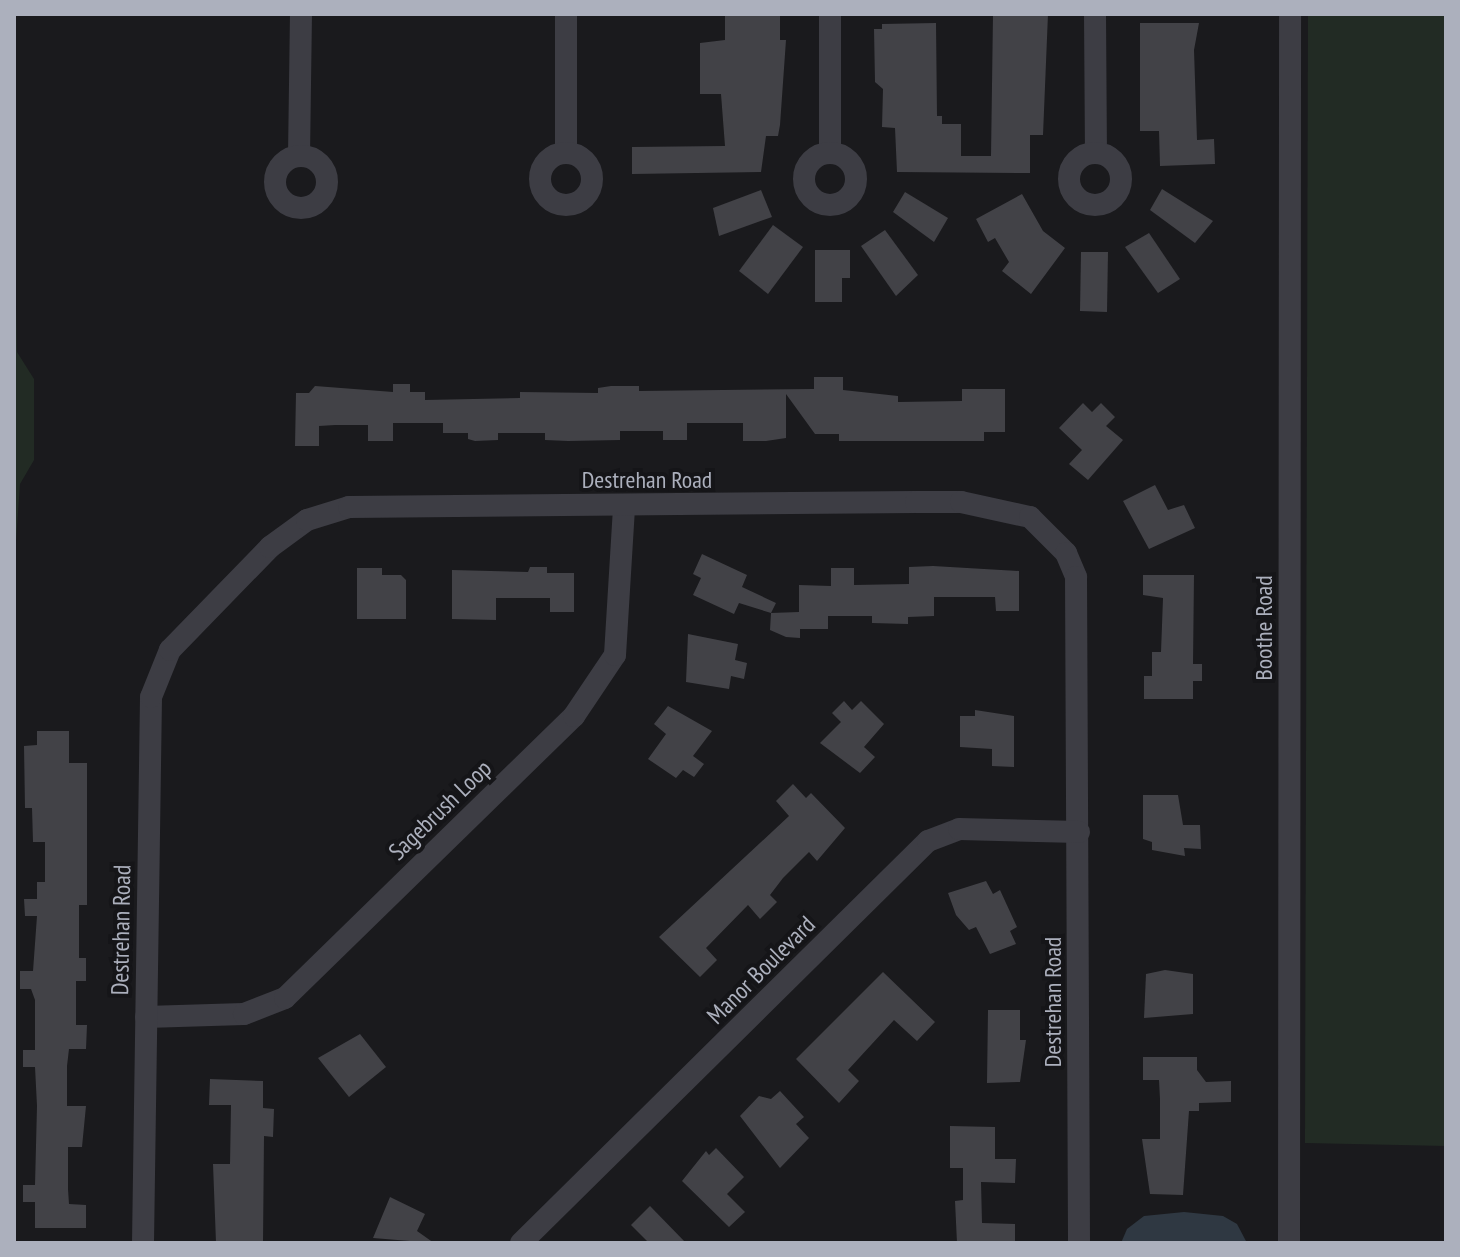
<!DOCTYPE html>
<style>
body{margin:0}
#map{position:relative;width:1460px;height:1257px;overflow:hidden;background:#1a1a1d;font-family:"PT Sans Narrow",sans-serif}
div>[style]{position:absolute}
.green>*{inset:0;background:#222b24}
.water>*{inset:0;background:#2f3842}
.building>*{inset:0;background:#424247}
.minor>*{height:22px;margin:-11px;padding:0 11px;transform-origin:11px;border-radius:11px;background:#3d3d44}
.minor>.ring{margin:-11px;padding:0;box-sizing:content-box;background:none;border:22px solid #3d3d44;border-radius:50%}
span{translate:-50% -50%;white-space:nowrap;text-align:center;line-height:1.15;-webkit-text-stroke:8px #151518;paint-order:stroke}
.street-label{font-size:24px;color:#acb0bd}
.frame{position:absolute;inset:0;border:16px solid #acb0bd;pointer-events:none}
</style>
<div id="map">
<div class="green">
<div style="clip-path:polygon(1308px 14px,1446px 14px,1446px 1146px,1305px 1143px)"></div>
<div style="clip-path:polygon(14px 208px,17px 352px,34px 379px,34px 460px,20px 484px,14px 570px)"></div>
</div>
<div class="water">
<div style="clip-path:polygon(1184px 1212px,1223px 1216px,1237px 1224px,1247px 1243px,1121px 1243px,1127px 1229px,1144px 1216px)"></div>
</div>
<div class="building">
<div style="clip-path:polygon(725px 14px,780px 14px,780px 40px,786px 40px,780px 125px,778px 136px,766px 136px,761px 172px,632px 174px,632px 147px,725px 146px,721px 94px,700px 94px,700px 43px,725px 40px)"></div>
<div style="clip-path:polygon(993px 14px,1048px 14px,1043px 135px,1030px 135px,1030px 173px,897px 172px,895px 128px,882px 127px,883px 89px,875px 82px,874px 29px,882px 29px,882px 24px,936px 23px,937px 116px,942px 116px,942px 124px,961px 124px,961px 156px,991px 156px)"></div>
<div style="clip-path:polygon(1140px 23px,1199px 23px,1194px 50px,1197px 140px,1214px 139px,1215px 164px,1160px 166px,1159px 131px,1140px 131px)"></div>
<div style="clip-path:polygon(1162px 189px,1213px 221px,1195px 243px,1150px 210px)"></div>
<div style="clip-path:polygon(761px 190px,772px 217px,719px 236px,713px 208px)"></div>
<div style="clip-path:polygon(905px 192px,948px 218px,934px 242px,893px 212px)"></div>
<div style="clip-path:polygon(1022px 194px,1043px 231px,1065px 248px,1031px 294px,1002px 271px,1009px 262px,995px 238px,988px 242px,976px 219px)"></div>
<div style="clip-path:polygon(773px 225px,803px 247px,768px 294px,739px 271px)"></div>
<div style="clip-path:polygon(885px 230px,918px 275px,896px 296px,861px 246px)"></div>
<div style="clip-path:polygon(1149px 233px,1180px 279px,1158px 293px,1125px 247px)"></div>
<div style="clip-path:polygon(815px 250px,850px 250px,850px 278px,842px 278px,842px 302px,815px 302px)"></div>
<div style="clip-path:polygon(1081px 252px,1108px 252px,1107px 312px,1080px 311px)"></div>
<div style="clip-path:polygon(814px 377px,843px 377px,843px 390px,898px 396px,898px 402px,962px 401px,962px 389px,1005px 389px,1005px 432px,984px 432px,984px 441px,839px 441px,839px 434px,815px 434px,786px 394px,786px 438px,766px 441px,743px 441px,743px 423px,687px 423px,687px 440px,663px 440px,663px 431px,620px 431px,620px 440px,568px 441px,545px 440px,545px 433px,498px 433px,498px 440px,475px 441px,468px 439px,468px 433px,443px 433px,443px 423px,393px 423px,393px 441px,368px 441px,368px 425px,335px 425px,319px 426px,319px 446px,295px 446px,296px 393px,309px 393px,315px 386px,393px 392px,393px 384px,410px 384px,410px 392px,425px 392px,425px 400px,520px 398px,520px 392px,598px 393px,598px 388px,611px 386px,639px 386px,639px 391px,814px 389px)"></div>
<div style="clip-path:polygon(1083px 403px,1092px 412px,1101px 403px,1115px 417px,1106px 426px,1123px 440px,1088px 480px,1069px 464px,1082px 450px,1059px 428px)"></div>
<div style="clip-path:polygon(1155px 485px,1168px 510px,1184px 505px,1195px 528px,1149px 549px,1123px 501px)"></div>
<div style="clip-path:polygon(702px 554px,747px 575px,742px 587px,776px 603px,771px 613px,799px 612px,799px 585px,831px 586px,831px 568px,854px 568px,854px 585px,909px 584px,909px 567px,933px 566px,1019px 571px,1019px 611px,996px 611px,995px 597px,934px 597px,934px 616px,908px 617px,908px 624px,872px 623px,872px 616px,828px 616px,828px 629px,800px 629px,800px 638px,786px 637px,770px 630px,771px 613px,739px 603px,734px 614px,693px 595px,701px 578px,693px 574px)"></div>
<div style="clip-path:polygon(530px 567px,547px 567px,547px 573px,574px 573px,574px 612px,550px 612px,550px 598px,496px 598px,496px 620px,452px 619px,452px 570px,528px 572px)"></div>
<div style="clip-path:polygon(357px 568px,382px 568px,382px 575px,401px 575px,406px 580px,406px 619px,357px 619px)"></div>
<div style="clip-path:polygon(1143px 575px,1194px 575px,1193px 664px,1202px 664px,1202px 681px,1193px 681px,1193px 699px,1144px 699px,1144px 676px,1152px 676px,1152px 652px,1161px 652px,1163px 598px,1143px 595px)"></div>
<div style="clip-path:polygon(688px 634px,738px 644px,735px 660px,747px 663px,744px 679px,731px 676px,729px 689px,686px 682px)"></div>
<div style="clip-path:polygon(844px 701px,852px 710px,861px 701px,884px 724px,864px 747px,875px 757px,860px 773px,820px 743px,841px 722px,832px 713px)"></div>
<div style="clip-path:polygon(668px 706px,712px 731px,693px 756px,704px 764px,694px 777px,683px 770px,676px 778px,648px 759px,666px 734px,654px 724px)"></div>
<div style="clip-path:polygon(975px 710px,1014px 716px,1014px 767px,992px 766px,992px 749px,960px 747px,960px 716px,975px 716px)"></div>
<div style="clip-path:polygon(37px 731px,69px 731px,69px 763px,87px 763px,87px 905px,79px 905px,79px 958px,86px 958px,86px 981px,76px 981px,76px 1025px,87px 1025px,86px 1049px,69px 1049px,67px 1066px,67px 1106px,86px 1106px,82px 1147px,68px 1147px,68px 1189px,69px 1204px,86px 1205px,86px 1228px,35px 1228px,35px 1202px,23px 1202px,23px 1185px,35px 1185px,37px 1106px,35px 1067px,23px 1067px,23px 1050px,35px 1050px,35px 1000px,31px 989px,20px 989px,20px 971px,33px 971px,37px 916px,25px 916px,24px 899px,37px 899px,37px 882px,45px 882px,45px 842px,33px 842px,32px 808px,25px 808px,24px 746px,37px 745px)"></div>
<div style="clip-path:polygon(793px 784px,806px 798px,811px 793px,845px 828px,817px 861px,809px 852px,783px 878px,770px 895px,777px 902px,760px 919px,748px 905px,706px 948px,717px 960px,700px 977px,659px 937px,789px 816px,776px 801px)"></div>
<div style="clip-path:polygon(1143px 795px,1178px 795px,1183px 825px,1200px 825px,1201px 849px,1184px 848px,1185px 856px,1152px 850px,1152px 842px,1143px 839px)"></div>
<div style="clip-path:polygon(986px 881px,993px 894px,1000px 890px,1017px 927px,1010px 931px,1016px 944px,990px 954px,976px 927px,969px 930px,956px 915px,948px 893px)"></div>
<div style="clip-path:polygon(1165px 970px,1193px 974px,1193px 1014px,1144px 1018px,1146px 974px)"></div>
<div style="clip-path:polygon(883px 972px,935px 1022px,917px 1041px,894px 1020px,848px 1070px,859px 1081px,839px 1103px,796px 1059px)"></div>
<div style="clip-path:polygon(988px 1010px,1020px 1010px,1020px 1040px,1026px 1040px,1020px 1082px,987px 1083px)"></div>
<div style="clip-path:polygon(360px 1034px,386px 1067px,349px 1097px,318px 1058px)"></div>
<div style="clip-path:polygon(1143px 1057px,1197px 1057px,1197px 1070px,1206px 1082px,1231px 1081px,1231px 1102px,1199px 1103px,1199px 1111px,1189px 1111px,1183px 1195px,1150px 1194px,1142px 1139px,1160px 1139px,1160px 1099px,1159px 1080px,1143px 1080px)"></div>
<div style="clip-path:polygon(210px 1079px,263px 1081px,263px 1108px,274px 1109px,273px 1137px,264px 1136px,263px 1243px,216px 1243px,213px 1164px,230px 1164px,231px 1105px,209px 1105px)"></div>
<div style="clip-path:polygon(780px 1091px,804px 1117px,796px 1124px,809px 1138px,780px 1168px,740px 1116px,759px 1096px,771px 1099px)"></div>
<div style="clip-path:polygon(950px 1126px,995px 1127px,995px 1159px,1016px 1159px,1015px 1183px,981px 1182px,982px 1223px,1015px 1224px,1015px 1243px,957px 1243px,955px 1201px,963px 1200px,963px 1168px,950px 1168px)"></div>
<div style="clip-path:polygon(716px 1148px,744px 1177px,727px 1194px,745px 1212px,729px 1227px,682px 1181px,706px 1151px,709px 1155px)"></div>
<div style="clip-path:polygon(390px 1197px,425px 1214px,417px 1231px,434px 1243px,373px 1238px)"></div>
<div style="clip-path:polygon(650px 1206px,686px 1243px,649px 1243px,631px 1225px)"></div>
</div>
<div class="minor">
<div style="left:566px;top:14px;width:138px;rotate:90deg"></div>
<div style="left:830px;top:14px;width:138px;rotate:90deg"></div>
<div style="left:1095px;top:14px;width:139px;rotate:89.6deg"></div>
<div class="ring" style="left:540px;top:153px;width:30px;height:30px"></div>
<div class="ring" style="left:804px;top:153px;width:30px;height:30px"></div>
<div class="ring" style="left:1069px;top:153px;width:30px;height:30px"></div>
<div style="left:299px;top:156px;width:142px;rotate:-89.2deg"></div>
<div class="ring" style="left:275px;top:156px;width:30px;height:30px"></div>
<div style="left:146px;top:1017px;width:98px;rotate:-1.8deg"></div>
<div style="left:244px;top:1014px;width:44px;rotate:-21.3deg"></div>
<div style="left:285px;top:998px;width:404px;rotate:-44.3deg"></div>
<div style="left:574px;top:716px;width:73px;rotate:-56.1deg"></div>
<div style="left:615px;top:655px;width:147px;rotate:-86.5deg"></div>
<div style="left:143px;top:1243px;width:546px;rotate:-89.16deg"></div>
<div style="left:151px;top:697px;width:51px;rotate:-68deg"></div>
<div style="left:170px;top:650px;width:144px;rotate:-45.8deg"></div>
<div style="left:270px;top:547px;width:46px;rotate:-36.1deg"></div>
<div style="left:307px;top:520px;width:44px;rotate:-17.2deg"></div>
<div style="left:349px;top:507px;width:567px;rotate:-0.51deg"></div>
<div style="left:916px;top:502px;width:45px"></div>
<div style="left:961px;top:502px;width:71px;rotate:12.3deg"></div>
<div style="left:1030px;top:517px;width:51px;rotate:45deg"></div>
<div style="left:1066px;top:553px;width:26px;rotate:67deg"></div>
<div style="left:1076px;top:577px;width:666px;rotate:89.74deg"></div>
<div style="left:521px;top:1243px;width:572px;rotate:-44.65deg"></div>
<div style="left:928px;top:841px;width:33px;rotate:-21deg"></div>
<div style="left:959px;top:829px;width:120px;rotate:1.4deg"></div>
<div style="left:1289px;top:1243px;width:1229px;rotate:-89.95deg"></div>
</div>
<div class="street-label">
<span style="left:647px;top:480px">Destrehan Road</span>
<span style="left:1264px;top:628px;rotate:-90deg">Boothe Road</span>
<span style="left:440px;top:810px;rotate:-44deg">Sagebrush Loop</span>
<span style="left:121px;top:930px;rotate:-89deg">Destrehan Road</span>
<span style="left:761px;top:970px;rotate:-45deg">Manor Boulevard</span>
<span style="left:1053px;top:1002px;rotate:-90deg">Destrehan Road</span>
</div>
<div class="frame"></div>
</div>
